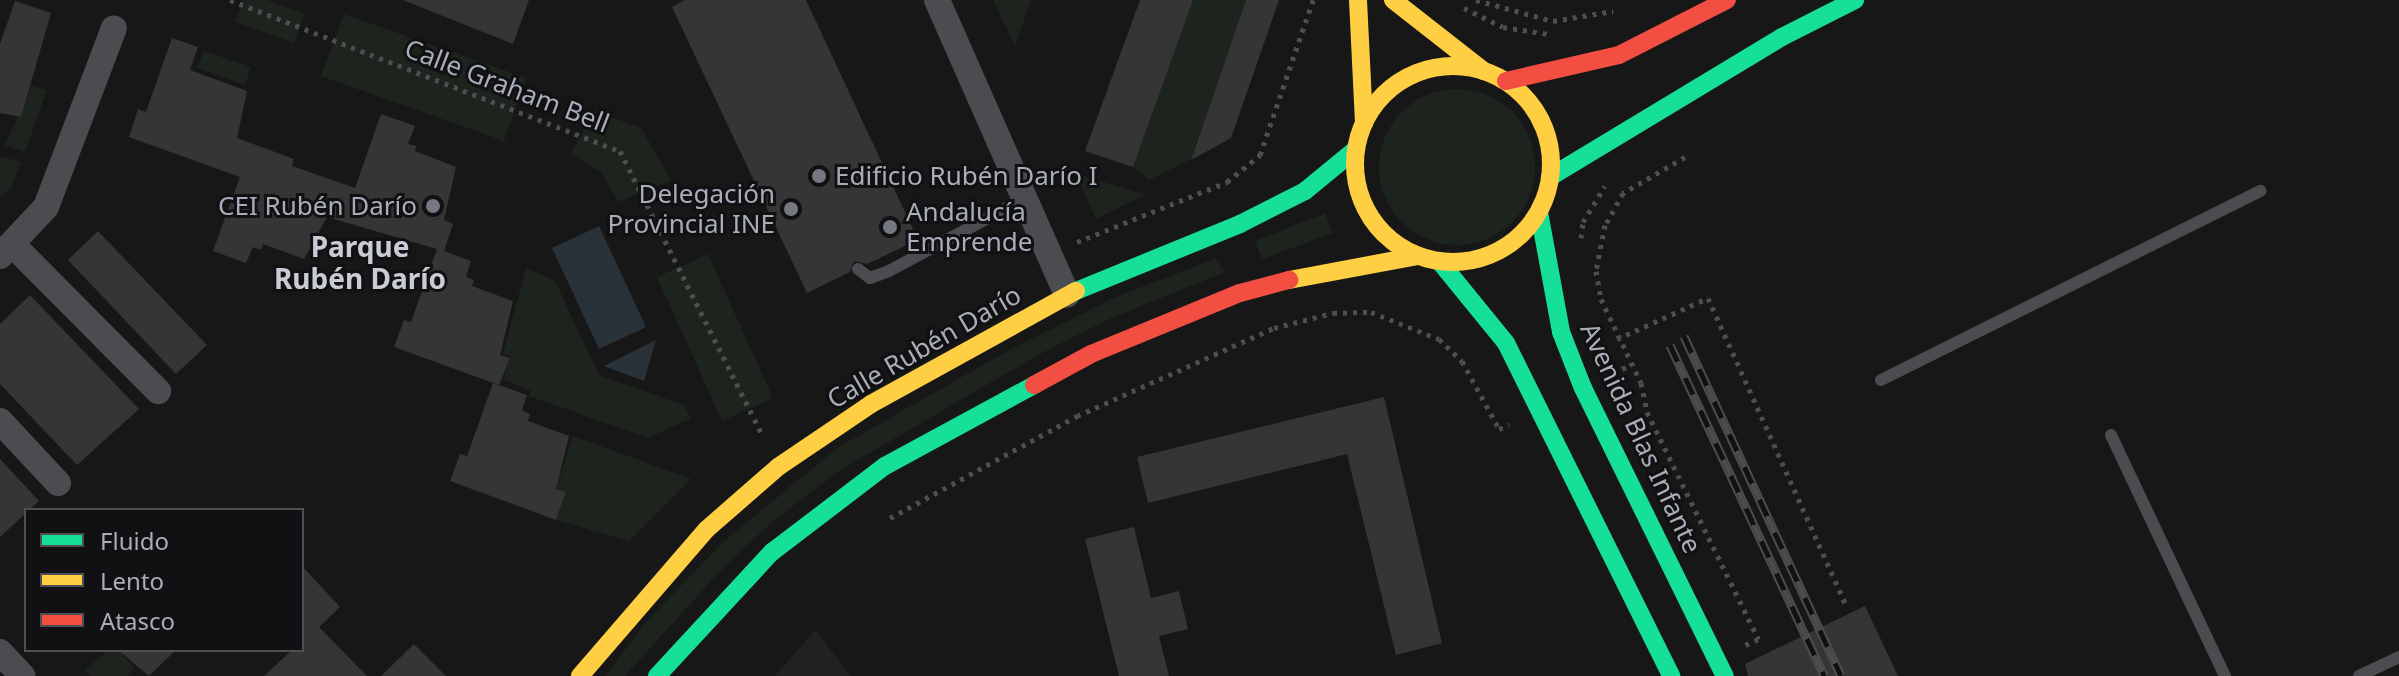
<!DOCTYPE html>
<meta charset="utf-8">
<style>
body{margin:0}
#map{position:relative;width:2399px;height:676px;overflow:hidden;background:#171717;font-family:"Noto Sans",sans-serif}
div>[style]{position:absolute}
.built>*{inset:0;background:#212123}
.green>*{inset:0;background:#1d241e}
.round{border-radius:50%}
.water>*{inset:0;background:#2a3239}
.building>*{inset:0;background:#353536}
.path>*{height:5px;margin-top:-2.5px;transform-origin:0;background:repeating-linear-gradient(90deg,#4d4e52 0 4px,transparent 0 10px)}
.lane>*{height:12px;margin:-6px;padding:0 6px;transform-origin:6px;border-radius:6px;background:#4b4c50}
.street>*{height:26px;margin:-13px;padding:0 13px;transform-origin:13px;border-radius:13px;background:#4b4c50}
.fast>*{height:18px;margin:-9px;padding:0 9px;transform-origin:9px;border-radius:9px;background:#16e098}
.slow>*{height:18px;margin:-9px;padding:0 9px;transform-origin:9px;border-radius:9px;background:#ffcf43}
.slow>.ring{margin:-9px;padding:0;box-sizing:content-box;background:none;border:18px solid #ffcf43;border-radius:50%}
.jam>*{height:18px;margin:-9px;padding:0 9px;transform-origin:9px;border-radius:9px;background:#f24e42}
.rail>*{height:9px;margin-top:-4.5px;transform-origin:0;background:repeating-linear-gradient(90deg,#111113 0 18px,#4b4c4f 0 36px);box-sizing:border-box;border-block:2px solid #4b4c4f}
.dots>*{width:22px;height:22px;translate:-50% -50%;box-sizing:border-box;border:4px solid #111113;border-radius:50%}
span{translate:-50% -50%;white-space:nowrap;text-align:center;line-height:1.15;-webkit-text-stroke:6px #111113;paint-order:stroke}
.street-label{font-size:26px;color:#a8adb8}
.poi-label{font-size:26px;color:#a8adb8}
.left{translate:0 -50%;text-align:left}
.right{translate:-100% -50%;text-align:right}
.neighbourhood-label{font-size:28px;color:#c9ccd4;font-weight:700}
.legend{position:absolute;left:24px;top:508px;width:280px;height:144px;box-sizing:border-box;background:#111113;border:2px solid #4d4f55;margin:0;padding:10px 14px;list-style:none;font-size:24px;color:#a8adb8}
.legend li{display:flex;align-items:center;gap:16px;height:40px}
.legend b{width:40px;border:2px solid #4d4f55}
</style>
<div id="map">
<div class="built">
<div style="clip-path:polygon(815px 630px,851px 676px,775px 676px)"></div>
</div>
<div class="green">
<div style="clip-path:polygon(243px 0,267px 0,305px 14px,294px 43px,235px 22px)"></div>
<div style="clip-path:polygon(993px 0,1031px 0,1015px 46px)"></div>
<div style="clip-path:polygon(1193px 0,1246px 0,1191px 159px,1149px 180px,1133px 167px)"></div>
<div style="clip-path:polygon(344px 14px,526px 78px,504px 141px,321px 76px)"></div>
<div style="clip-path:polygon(204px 51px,251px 67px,245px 85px,197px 68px)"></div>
<div style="clip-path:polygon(32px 86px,47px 90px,25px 152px,5px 145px)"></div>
<div class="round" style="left:1379px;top:89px;width:156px;height:156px"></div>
<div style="clip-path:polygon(594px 111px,641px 128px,671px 180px,618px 202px,602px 173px,571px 154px)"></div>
<div style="clip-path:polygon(0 156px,21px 162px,12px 186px,0 198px)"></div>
<div style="clip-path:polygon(1075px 173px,1145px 195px,1096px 219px)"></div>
<div style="clip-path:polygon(1325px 213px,1333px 233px,1262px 259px,1255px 241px)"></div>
<div style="clip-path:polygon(708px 254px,773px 398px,722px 421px,657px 277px)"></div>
<div style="clip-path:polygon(1215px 259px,1225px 272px,1109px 319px,1036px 356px,839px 471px,773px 521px,719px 572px,625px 676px,605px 676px,646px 622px,722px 543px,837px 448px,1009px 350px,1118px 296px)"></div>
<div style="clip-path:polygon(526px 268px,555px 281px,599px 375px,684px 405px,691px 418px,648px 438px,529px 396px,531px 391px,503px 379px,510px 357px,503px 354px)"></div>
<div style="clip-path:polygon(573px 436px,691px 479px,629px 541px,556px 520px,566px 493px,556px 489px)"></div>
<div style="clip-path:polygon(108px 650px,118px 650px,135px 668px,127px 676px,91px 676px,85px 670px)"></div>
</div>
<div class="water">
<div style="clip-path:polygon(599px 226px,646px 327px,599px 349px,552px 248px)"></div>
<div style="clip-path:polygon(656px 340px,644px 381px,604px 366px)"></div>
</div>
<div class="building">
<div style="clip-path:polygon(403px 0,529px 0,513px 44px)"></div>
<div style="clip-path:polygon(685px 0,806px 0,918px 240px,867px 264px,854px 261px,850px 272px,807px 293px,672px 7px)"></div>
<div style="clip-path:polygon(1140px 0,1193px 0,1133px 167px,1085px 151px)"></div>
<div style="clip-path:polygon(1246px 0,1279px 0,1231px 138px,1191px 160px)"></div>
<div style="clip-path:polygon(15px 1px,51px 13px,21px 117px,0 113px,0 44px)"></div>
<div style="clip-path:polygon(172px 38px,198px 47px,190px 70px,247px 91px,237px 138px,294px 159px,292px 166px,355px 188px,381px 114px,415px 126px,408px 144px,416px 146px,415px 151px,456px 167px,444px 220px,453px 224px,444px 251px,471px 261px,466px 277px,474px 280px,472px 286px,513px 301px,500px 355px,510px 358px,499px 385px,394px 347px,404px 320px,411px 322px,437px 249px,327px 217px,304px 259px,263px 244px,261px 250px,253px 247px,246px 263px,213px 251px,240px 177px,129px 137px,138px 109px,146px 112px)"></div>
<div style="clip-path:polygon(98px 231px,207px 345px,176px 374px,68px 260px)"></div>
<div style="clip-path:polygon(30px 295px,139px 409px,77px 465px,0 384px,0 324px)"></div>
<div style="clip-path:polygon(493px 383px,527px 395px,522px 411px,530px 414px,528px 421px,569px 436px,556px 489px,566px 492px,556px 520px,450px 481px,460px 454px,467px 456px)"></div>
<div style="clip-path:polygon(1384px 397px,1442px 643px,1396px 655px,1347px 454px,1148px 503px,1137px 457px)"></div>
<div style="clip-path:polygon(0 459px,39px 501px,0 537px)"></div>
<div style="clip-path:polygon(1134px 527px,1151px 598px,1179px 591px,1188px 629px,1159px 636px,1169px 676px,1119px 676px,1085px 539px)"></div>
<div style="clip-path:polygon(302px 566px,340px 607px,319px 627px,367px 676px,264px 676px,292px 650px,302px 650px)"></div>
<div style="clip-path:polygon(1865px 606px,1898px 676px,1748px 676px,1745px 664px)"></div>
<div style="clip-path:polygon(414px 644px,446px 676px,381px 676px)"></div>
<div style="clip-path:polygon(118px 650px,176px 650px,149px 676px)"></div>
</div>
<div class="path">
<div style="left:230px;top:0;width:418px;rotate:21.2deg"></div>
<div style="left:620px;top:151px;width:320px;rotate:63.4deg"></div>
<div style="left:1476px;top:0;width:80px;rotate:15.3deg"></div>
<div style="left:1553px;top:21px;width:61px;rotate:-9.5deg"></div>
<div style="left:1464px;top:8px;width:43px;rotate:26deg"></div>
<div style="left:1503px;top:27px;width:47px;rotate:8.7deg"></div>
<div style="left:1685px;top:157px;width:72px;rotate:149.9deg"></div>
<div style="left:1623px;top:193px;width:37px;rotate:119deg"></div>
<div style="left:1605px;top:225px;width:47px;rotate:101.1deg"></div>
<div style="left:1596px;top:271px;width:28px;rotate:80deg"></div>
<div style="left:1601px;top:299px;width:93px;rotate:64.5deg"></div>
<div style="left:1641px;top:383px;width:30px;rotate:78deg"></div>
<div style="left:1647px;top:412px;width:253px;rotate:63.9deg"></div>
<div style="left:1758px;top:639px;width:14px;rotate:155deg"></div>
<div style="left:1581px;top:238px;width:16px;rotate:-83deg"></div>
<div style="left:1583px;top:222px;width:42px;rotate:-58.6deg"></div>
<div style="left:1077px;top:242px;width:162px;rotate:-21.8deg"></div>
<div style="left:1227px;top:182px;width:43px;rotate:-39.3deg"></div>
<div style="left:1260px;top:155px;width:164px;rotate:-71.1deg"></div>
<div style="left:1617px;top:339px;width:100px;rotate:-24.3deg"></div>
<div style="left:1708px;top:298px;width:337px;rotate:65.8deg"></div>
<div style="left:1613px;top:373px;width:20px;rotate:-24deg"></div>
<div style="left:890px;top:518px;width:213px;rotate:-28.6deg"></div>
<div style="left:1077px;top:416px;width:216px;rotate:-24.1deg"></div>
<div style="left:1274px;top:328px;width:61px;rotate:-14.3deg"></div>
<div style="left:1333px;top:313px;width:38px;rotate:-2deg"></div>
<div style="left:1371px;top:312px;width:73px;rotate:21.7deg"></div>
<div style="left:1439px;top:339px;width:32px;rotate:44deg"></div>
<div style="left:1462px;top:361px;width:77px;rotate:61.4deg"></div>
<div style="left:1499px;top:429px;width:11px;rotate:-22deg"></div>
</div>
<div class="lane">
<div style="left:858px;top:269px;width:15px;rotate:37deg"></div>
<div style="left:870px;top:278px;width:20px;rotate:-20deg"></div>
<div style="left:889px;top:271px;width:154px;rotate:-28.2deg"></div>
<div style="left:1881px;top:380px;width:424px;rotate:-26.5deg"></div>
<div style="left:2111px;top:435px;width:267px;rotate:64.7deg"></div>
<div style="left:2359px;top:676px;width:44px;rotate:-25.4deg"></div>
</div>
<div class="street">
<div style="left:937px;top:0;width:322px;rotate:66.2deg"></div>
<div style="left:13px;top:245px;width:206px;rotate:45.2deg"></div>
<div style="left:0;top:256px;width:67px;rotate:-46.8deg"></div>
<div style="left:46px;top:207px;width:191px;rotate:-69.2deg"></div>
<div style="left:0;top:421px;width:85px;rotate:46.9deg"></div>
<div style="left:0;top:652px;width:33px;rotate:47deg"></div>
</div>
<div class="fast">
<div style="left:1550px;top:177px;width:271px;rotate:-31.1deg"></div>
<div style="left:1782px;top:37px;width:82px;rotate:-26.9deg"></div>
<div style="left:1539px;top:212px;width:122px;rotate:79.6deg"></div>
<div style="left:1561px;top:332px;width:60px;rotate:68.6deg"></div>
<div style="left:1583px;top:388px;width:321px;rotate:63.8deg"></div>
<div style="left:1440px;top:262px;width:104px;rotate:50.8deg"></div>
<div style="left:1506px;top:343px;width:372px;rotate:63.6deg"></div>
<div style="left:1076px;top:291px;width:177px;rotate:-22.2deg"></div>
<div style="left:1240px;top:224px;width:73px;rotate:-26.9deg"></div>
<div style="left:1305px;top:191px;width:65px;rotate:-39.4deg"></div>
<div style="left:657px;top:676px;width:169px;rotate:-47.2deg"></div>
<div style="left:772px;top:552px;width:142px;rotate:-37.3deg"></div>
<div style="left:885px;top:466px;width:170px;rotate:-28.5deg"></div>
</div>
<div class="slow">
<div style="left:1358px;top:0;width:123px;rotate:87.2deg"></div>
<div style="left:1393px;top:0;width:115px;rotate:38deg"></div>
<div class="ring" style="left:1355px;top:66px;width:178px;height:178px"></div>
<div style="left:1289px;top:280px;width:130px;rotate:-10.6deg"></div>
<div style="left:580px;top:676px;width:194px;rotate:-49.2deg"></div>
<div style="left:707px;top:529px;width:94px;rotate:-41.1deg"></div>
<div style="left:778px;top:467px;width:112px;rotate:-34.1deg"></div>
<div style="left:871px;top:404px;width:234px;rotate:-28.9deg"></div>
</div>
<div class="jam">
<div style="left:1506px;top:81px;width:116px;rotate:-13deg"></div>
<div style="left:1619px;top:55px;width:121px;rotate:-27deg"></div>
<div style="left:1034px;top:385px;width:65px;rotate:-28.5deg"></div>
<div style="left:1091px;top:354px;width:161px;rotate:-22.3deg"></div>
<div style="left:1240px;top:293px;width:51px;rotate:-14.9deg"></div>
</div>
<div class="rail">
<div style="left:1684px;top:336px;width:374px;rotate:65.2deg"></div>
<div style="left:1670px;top:345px;width:365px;rotate:65deg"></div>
</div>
<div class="dots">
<div style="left:819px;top:176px;background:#757880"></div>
<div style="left:433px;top:206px;background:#757880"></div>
<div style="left:791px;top:209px;background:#757880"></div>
<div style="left:890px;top:227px;background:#757880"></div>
</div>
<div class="street-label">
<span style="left:507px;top:86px;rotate:21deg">Calle Graham Bell</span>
<span style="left:924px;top:347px;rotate:-30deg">Calle Rubén Darío</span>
<span style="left:1641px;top:438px;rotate:65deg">Avenida Blas Infante</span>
</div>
<div class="poi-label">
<span class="left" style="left:835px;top:176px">Edificio Rubén Darío I</span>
<span class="right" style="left:775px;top:209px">Delegación<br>Provincial INE</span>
<span class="right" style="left:417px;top:206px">CEI Rubén Darío</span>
<span class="left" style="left:906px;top:227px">Andalucía<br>Emprende</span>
</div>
<div class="neighbourhood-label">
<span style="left:360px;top:262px">Parque<br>Rubén Darío</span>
</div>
<ul class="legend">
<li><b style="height:10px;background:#16e098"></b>Fluido</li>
<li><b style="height:10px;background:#ffcf43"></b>Lento</li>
<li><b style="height:10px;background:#f24e42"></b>Atasco</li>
</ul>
</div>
